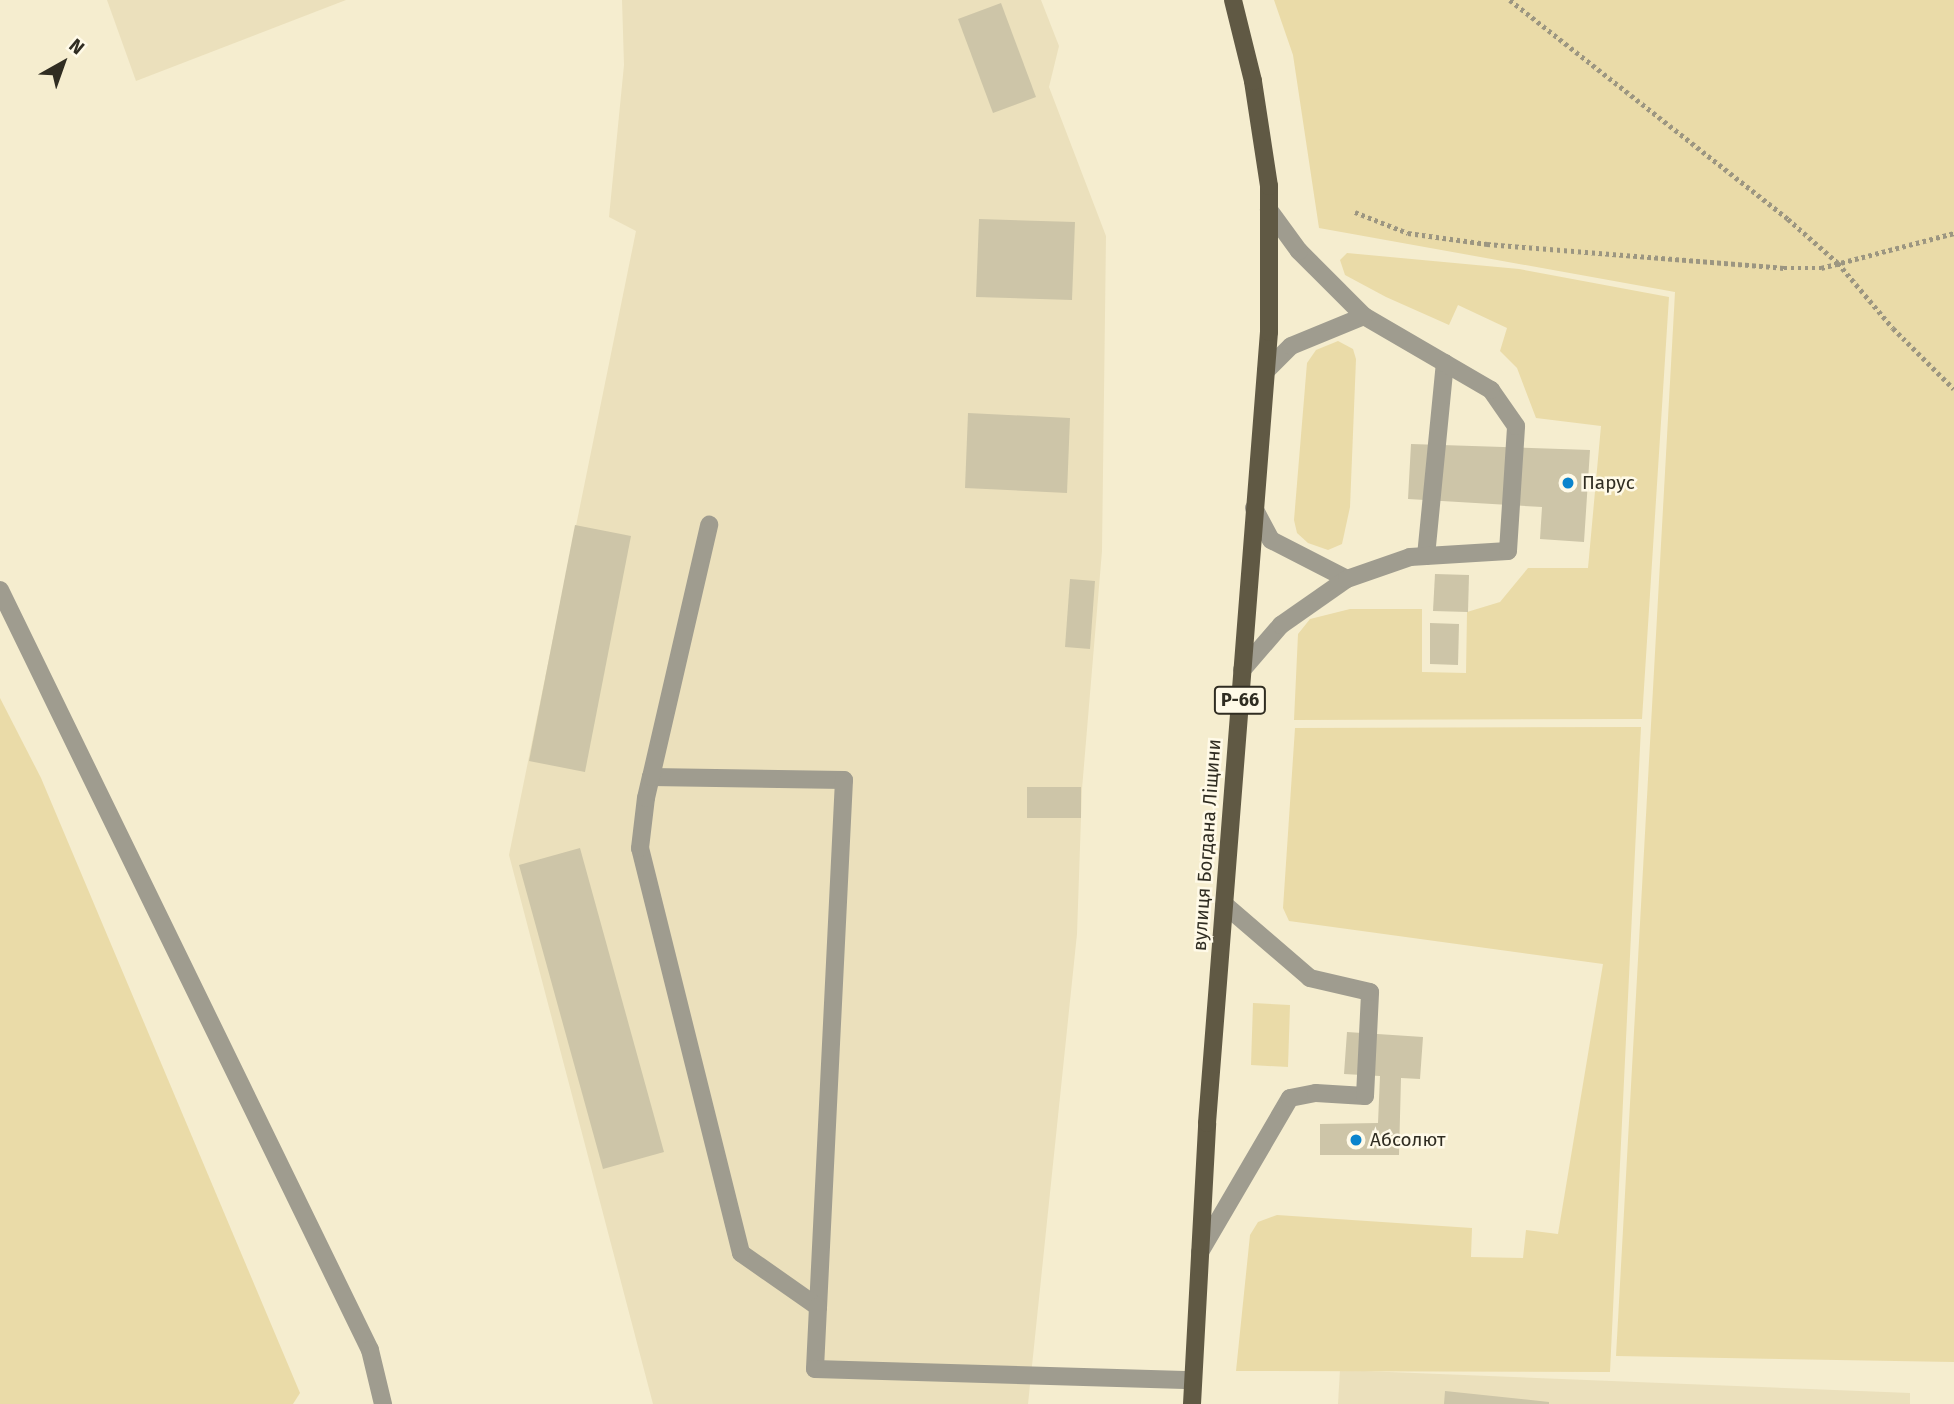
<!DOCTYPE html>
<meta charset="utf-8">
<style>
body{margin:0}
#map{position:relative;width:1954px;height:1404px;overflow:hidden;background:#f5edcf;font-family:"Fira Sans",sans-serif}
div>[style]{position:absolute}
.built>*{inset:0;background:#ebe0bc}
.green>*{inset:0;background:#eadba8}
.building>*{inset:0;background:#cdc5a8}
.path>*{height:4.5px;margin-top:-2.25px;transform-origin:0;background:repeating-linear-gradient(90deg,#9c9681 0 3.5px,transparent 0 7px)}
.minor>*{height:18px;margin:-9px;padding:0 9px;transform-origin:9px;border-radius:9px;background:#9f9c8f}
.major>*{height:18px;margin:-9px;padding:0 9px;transform-origin:9px;border-radius:9px;background:#605944}
.dots>*{width:19px;height:19px;translate:-50% -50%;box-sizing:border-box;border:4px solid #fffae8;border-radius:50%}
span{translate:-50% -50%;white-space:nowrap;text-align:center;line-height:1.15;-webkit-text-stroke:5px #fffae8;paint-order:stroke}
.shield-label span{padding:2px 5px;background:#fffae8;border:2px solid;border-radius:5px;-webkit-text-stroke-width:0}
.shield-label{font-size:18px;color:#302d22;font-weight:700}
.poi-label{font-size:19px;color:#302d22}
.left{translate:0 -50%;text-align:left}
.street-label{font-size:19px;color:#302d22}
.north{position:absolute;left:28px;top:28px;width:70px;height:70px;-webkit-text-stroke:5px #fffae8;paint-order:stroke;rotate:40deg;font-size:19px;font-weight:700;line-height:28px;text-align:center;color:#302d22}
.north::after{content:'';display:block;margin:auto;width:24px;height:32px;background:#302d22;clip-path:polygon(50% 0,100% 100%,50% 72%,0 100%)}
</style>
<div id="map">
<div class="built">
<div style="clip-path:polygon(107px 0,346px 0,136px 81px)"></div>
<div style="clip-path:polygon(622px 0,1041px 0,1059px 46px,1049px 87px,1106px 236px,1102px 551px,1082px 789px,1077px 934px,1028px 1404px,653px 1404px,509px 855px,636px 231px,609px 217px,624px 65px)"></div>
<div style="clip-path:polygon(1340px 1370px,1910px 1393px,1910px 1404px,1338px 1404px)"></div>
</div>
<div class="green">
<div style="clip-path:polygon(1274px 0,1954px 0,1954px 1362px,1616px 1356px,1675px 292px,1319px 228px,1293px 55px)"></div>
<div style="clip-path:polygon(1347px 253px,1519px 269px,1669px 297px,1642px 719px,1294px 720px,1298px 634px,1310px 619px,1350px 609px,1422px 609px,1422px 672px,1466px 673px,1467px 612px,1500px 602px,1528px 568px,1588px 568px,1601px 426px,1536px 418px,1517px 368px,1500px 351px,1507px 328px,1458px 305px,1449px 325px,1386px 297px,1345px 275px,1340px 260px)"></div>
<div style="clip-path:polygon(1338px 341px,1353px 349px,1356px 359px,1350px 507px,1342px 544px,1328px 550px,1308px 543px,1297px 533px,1294px 520px,1307px 363px,1316px 350px)"></div>
<div style="clip-path:polygon(0 698px,41px 778px,300px 1393px,293px 1404px,0 1404px)"></div>
<div style="clip-path:polygon(1641px 727px,1610px 1372px,1236px 1371px,1250px 1235px,1258px 1222px,1277px 1215px,1472px 1228px,1471px 1257px,1523px 1258px,1526px 1230px,1558px 1234px,1603px 964px,1289px 921px,1283px 908px,1295px 728px)"></div>
<div style="clip-path:polygon(1253px 1003px,1290px 1005px,1288px 1067px,1251px 1065px)"></div>
</div>
<div class="building">
<div style="clip-path:polygon(1001px 3px,1036px 97px,993px 113px,958px 19px)"></div>
<div style="clip-path:polygon(979px 219px,1075px 222px,1072px 300px,976px 297px)"></div>
<div style="clip-path:polygon(968px 413px,1070px 418px,1067px 493px,965px 488px)"></div>
<div style="clip-path:polygon(1411px 444px,1590px 450px,1584px 542px,1540px 539px,1542px 507px,1408px 499px)"></div>
<div style="clip-path:polygon(575px 525px,631px 536px,585px 772px,529px 761px)"></div>
<div style="clip-path:polygon(1435px 574px,1469px 575px,1468px 612px,1433px 611px)"></div>
<div style="clip-path:polygon(1070px 579px,1095px 581px,1090px 649px,1065px 647px)"></div>
<div style="clip-path:polygon(1430px 623px,1459px 624px,1458px 665px,1430px 664px)"></div>
<div style="clip-path:polygon(1027px 787px,1081px 787px,1081px 818px,1027px 818px)"></div>
<div style="clip-path:polygon(580px 848px,664px 1152px,603px 1169px,519px 865px)"></div>
<div style="clip-path:polygon(1347px 1032px,1423px 1037px,1420px 1079px,1401px 1078px,1399px 1155px,1320px 1155px,1320px 1124px,1378px 1123px,1380px 1076px,1344px 1074px)"></div>
<div style="clip-path:polygon(1445px 1391px,1549px 1402px,1549px 1404px,1444px 1404px)"></div>
</div>
<div class="path">
<div style="left:1510px;top:0;width:354px;rotate:38.2deg"></div>
<div style="left:1788px;top:219px;width:67px;rotate:41.3deg"></div>
<div style="left:1838px;top:263px;width:85px;rotate:49.8deg"></div>
<div style="left:1893px;top:328px;width:86px;rotate:45deg"></div>
<div style="left:1355px;top:212px;width:57px;rotate:21.6deg"></div>
<div style="left:1408px;top:233px;width:80px;rotate:7.9deg"></div>
<div style="left:1487px;top:244px;width:298px;rotate:4.6deg"></div>
<div style="left:1784px;top:268px;width:37px"></div>
<div style="left:1821px;top:268px;width:138px;rotate:-14.7deg"></div>
</div>
<div class="minor">
<div style="left:1266px;top:371px;width:35px;rotate:-45deg"></div>
<div style="left:1291px;top:346px;width:79px;rotate:-22.3deg"></div>
<div style="left:1254px;top:508px;width:36px;rotate:62deg"></div>
<div style="left:1271px;top:540px;width:85px;rotate:27.2deg"></div>
<div style="left:1426px;top:556px;width:194px;rotate:-84.4deg"></div>
<div style="left:0;top:590px;width:845px;rotate:64.04deg"></div>
<div style="left:370px;top:1350px;width:56px;rotate:76.5deg"></div>
<div style="left:1242px;top:670px;width:60px;rotate:-49.1deg"></div>
<div style="left:1281px;top:625px;width:80px;rotate:-34.9deg"></div>
<div style="left:1347px;top:579px;width:67px;rotate:-19.2deg"></div>
<div style="left:1410px;top:557px;width:98px;rotate:-3.5deg"></div>
<div style="left:1508px;top:551px;width:125px;rotate:-86.3deg"></div>
<div style="left:1516px;top:426px;width:44px;rotate:-124.8deg"></div>
<div style="left:1491px;top:390px;width:147px;rotate:-149.8deg"></div>
<div style="left:1364px;top:316px;width:92px;rotate:-135deg"></div>
<div style="left:1299px;top:251px;width:51px;rotate:-126.2deg"></div>
<div style="left:651px;top:777px;width:193px;rotate:0.9deg"></div>
<div style="left:844px;top:780px;width:528px;rotate:92.82deg"></div>
<div style="left:818px;top:1307px;width:94px;rotate:-145deg"></div>
<div style="left:741px;top:1253px;width:417px;rotate:-104deg"></div>
<div style="left:640px;top:848px;width:50px;rotate:-83.2deg"></div>
<div style="left:646px;top:798px;width:22px;rotate:-77deg"></div>
<div style="left:651px;top:777px;width:259px;rotate:-77deg"></div>
<div style="left:1200px;top:1252px;width:178px;rotate:-59.7deg"></div>
<div style="left:1290px;top:1098px;width:26px;rotate:-11deg"></div>
<div style="left:1316px;top:1093px;width:49px;rotate:3.5deg"></div>
<div style="left:1365px;top:1096px;width:104px;rotate:-87.2deg"></div>
<div style="left:1370px;top:992px;width:62px;rotate:-166.9deg"></div>
<div style="left:1310px;top:978px;width:113px;rotate:-139.3deg"></div>
<div style="left:818px;top:1307px;width:62px;rotate:92.8deg"></div>
<div style="left:815px;top:1369px;width:378px;rotate:1.7deg"></div>
</div>
<div class="major">
<div style="left:1192px;top:1404px;width:281px;rotate:-86.9deg"></div>
<div style="left:1207px;top:1123px;width:793px;rotate:-85.52deg"></div>
<div style="left:1269px;top:332px;width:146px;rotate:-90deg"></div>
<div style="left:1269px;top:186px;width:106px;rotate:-98.7deg"></div>
<div style="left:1253px;top:81px;width:83px;rotate:-103.9deg"></div>
</div>
<div class="dots">
<div style="left:1568px;top:483px;background:#0a84cd"></div>
<div style="left:1356px;top:1140px;background:#0a84cd"></div>
</div>
<div class="shield-label">
<span style="left:1240px;top:700px">Р-66</span>
</div>
<div class="poi-label">
<span class="left" style="left:1582px;top:483px">Парус</span>
<span class="left" style="left:1370px;top:1140px">Абсолют</span>
</div>
<div class="street-label">
<span style="left:1207px;top:845px;rotate:-86deg">вулиця Богдана Ліщини</span>
</div>
<div class="north">N</div>
</div>
